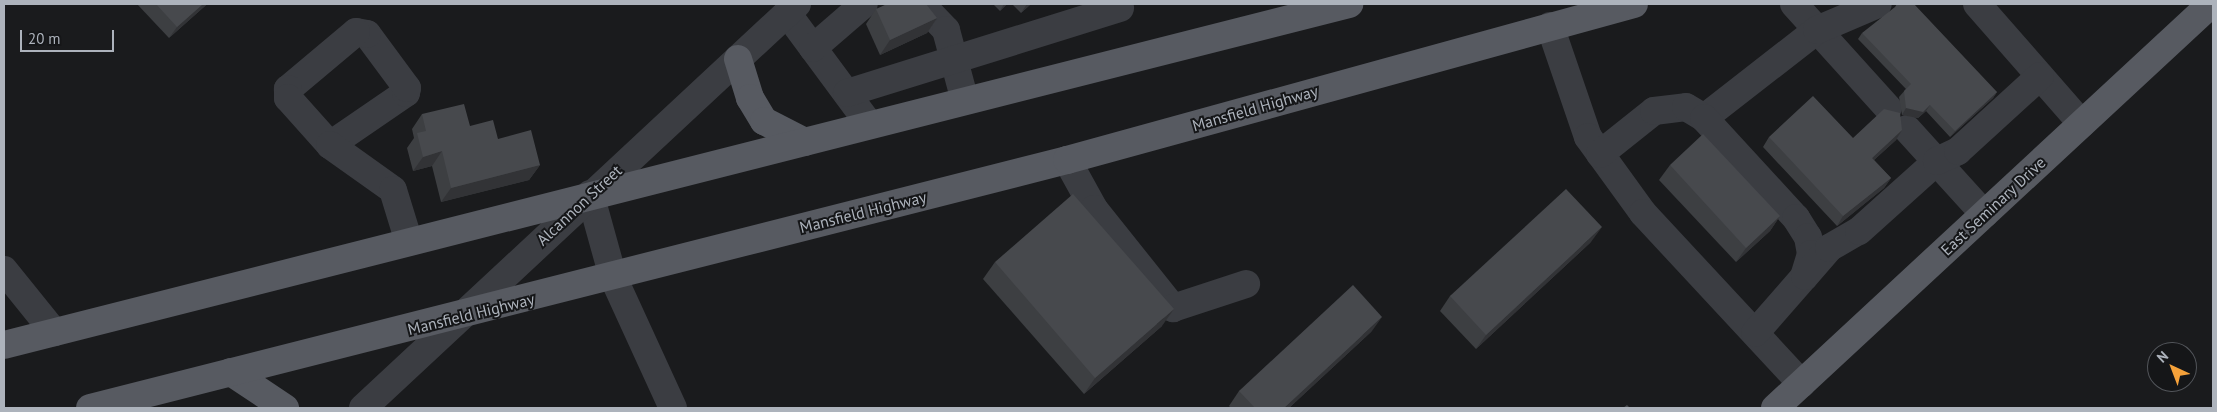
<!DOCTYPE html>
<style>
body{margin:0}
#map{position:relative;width:2217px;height:412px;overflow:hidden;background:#1a1b1d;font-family:"PT Sans",sans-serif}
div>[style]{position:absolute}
.minor>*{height:28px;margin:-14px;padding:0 14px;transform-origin:14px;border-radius:14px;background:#3b3d42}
.major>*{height:28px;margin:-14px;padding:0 14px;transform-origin:14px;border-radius:14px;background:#575a61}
.wall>*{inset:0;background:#3d3f42}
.shaded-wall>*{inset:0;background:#323336}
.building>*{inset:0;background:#47494d}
span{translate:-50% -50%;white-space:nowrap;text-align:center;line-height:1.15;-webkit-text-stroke:4px #151618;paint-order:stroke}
.street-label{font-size:16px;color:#adb3bc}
.frame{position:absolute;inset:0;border:5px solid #adb3bc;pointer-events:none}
.north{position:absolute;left:2147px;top:342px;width:50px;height:50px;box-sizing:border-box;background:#151618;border:1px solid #52555a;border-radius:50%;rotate:317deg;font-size:14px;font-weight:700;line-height:20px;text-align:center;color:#adb3bc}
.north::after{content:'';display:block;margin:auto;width:18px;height:22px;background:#f5a13a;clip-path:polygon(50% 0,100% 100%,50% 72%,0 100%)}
.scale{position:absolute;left:20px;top:30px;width:94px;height:22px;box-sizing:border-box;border:2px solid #adb3bc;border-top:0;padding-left:6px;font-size:15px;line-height:18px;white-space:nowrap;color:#adb3bc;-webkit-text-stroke:4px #151618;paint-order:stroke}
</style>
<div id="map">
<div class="minor">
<div style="left:921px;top:4px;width:36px;rotate:46deg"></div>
<div style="left:946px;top:30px;width:73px;rotate:75deg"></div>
<div style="left:1794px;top:4px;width:140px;rotate:47.9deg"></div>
<div style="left:1977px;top:4px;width:159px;rotate:48.8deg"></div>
<div style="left:787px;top:13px;width:139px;rotate:53.5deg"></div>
<div style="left:1550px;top:26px;width:117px;rotate:71.1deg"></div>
<div style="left:1588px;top:137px;width:94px;rotate:54.1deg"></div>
<div style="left:1643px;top:213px;width:233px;rotate:47.1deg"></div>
<div style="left:813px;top:48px;width:67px;rotate:-40.8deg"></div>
<div style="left:847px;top:93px;width:286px;rotate:-17.3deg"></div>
<div style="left:1704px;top:118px;width:143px;rotate:-37.9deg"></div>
<div style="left:1817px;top:30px;width:66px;rotate:-23.1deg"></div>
<div style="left:1907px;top:129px;width:115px;rotate:47.8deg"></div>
<div style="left:330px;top:145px;width:92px;rotate:-34.4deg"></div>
<div style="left:406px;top:93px;width:5px;rotate:-79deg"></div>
<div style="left:407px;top:88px;width:67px;rotate:-126.5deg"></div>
<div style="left:367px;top:34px;width:11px;rotate:-170deg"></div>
<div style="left:356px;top:32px;width:89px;rotate:140deg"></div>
<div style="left:288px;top:89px;width:9px;rotate:90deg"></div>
<div style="left:288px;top:98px;width:63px;rotate:48.2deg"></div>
<div style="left:330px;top:145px;width:77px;rotate:35.5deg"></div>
<div style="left:393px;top:190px;width:54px;rotate:72.9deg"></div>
<div style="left:1600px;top:154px;width:69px;rotate:-38.5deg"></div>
<div style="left:1654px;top:111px;width:32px;rotate:-7deg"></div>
<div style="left:1686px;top:107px;width:21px;rotate:31deg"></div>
<div style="left:1704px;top:118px;width:136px;rotate:47.4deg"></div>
<div style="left:1796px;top:218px;width:22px;rotate:58deg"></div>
<div style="left:1808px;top:237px;width:17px;rotate:80deg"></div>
<div style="left:1811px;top:254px;width:24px;rotate:107deg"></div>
<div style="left:1804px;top:277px;width:74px;rotate:131.2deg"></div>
<div style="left:1067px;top:160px;width:56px;rotate:61.1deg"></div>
<div style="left:1094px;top:209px;width:127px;rotate:51.4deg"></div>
<div style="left:1173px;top:308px;width:77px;rotate:-18.2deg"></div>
<div style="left:590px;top:194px;width:86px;rotate:74.5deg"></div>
<div style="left:613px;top:277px;width:144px;rotate:65.4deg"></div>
<div style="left:4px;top:270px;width:80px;rotate:51.1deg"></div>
<div style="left:1805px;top:276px;width:37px;rotate:-49deg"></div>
<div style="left:1829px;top:248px;width:34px;rotate:-30deg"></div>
<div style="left:1859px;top:231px;width:105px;rotate:-41.9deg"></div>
<div style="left:1937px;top:161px;width:23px;rotate:-25deg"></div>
<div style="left:1958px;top:151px;width:111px;rotate:-42.4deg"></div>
<div style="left:363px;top:408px;width:593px;rotate:-42.95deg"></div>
</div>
<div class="major">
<div style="left:738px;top:59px;width:41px;rotate:72.9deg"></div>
<div style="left:750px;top:98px;width:27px;rotate:59deg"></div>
<div style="left:764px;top:121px;width:46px;rotate:27.1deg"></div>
<div style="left:4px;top:345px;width:1388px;rotate:-14.23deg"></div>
<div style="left:231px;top:372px;width:65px;rotate:33.7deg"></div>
<div style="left:90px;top:408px;width:1008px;rotate:-14.24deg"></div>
<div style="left:1067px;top:160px;width:588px;rotate:-15.38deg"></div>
<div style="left:1775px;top:408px;width:594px;rotate:-42.82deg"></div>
</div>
<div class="wall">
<div style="clip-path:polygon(137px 4px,207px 4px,205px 6px,169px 38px)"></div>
<div style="clip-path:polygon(993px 4px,1007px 4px,1000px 11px)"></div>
<div style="clip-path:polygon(1012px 4px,1031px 4px,1021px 13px)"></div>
<div style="clip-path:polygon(876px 9px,937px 18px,927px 33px,880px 55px,866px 24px)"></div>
<div style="clip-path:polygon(1862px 33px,1997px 92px,1993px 98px,1950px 137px,1926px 111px,1918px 118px,1902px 115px,1899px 97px,1906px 89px,1858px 39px)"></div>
<div style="clip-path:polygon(422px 114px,470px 126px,498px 139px,540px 165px,529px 180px,441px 202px,432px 166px,413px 171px,407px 148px,414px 138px,412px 129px)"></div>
<div style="clip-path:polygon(1902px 130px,1896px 140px,1874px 160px,1891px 178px,1884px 188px,1837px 226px,1763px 147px,1769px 137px,1853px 138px)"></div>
<div style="clip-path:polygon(1670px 165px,1780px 216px,1770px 231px,1736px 262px,1659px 180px)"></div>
<div style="clip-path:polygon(1591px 242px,1476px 349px,1440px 311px,1450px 296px)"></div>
<div style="clip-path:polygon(995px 262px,1162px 326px,1084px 394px,983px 279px)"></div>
<div style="clip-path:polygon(1372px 331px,1289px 408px,1231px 408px,1229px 406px,1239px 391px)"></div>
</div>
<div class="shaded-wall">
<div style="clip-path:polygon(203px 4px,207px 4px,205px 6px,169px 38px,177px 27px)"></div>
<div style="clip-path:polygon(1004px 4px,1007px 4px,1000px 11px)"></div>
<div style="clip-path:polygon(1027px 4px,1031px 4px,1021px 13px)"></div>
<div style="clip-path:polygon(937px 18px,927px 33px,880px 55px,890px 40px)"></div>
<div style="clip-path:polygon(1997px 92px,1993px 98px,1950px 137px,1955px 131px)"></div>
<div style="clip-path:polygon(1930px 105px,1926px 111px,1918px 118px,1902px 115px,1906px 108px)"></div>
<div style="clip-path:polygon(1902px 130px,1896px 140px,1865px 168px,1872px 158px)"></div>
<div style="clip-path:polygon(442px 151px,432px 166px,413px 171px,423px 157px)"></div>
<div style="clip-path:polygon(540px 165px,529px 180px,441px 202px,451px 188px)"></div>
<div style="clip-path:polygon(1891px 178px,1884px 188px,1837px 226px,1843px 216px)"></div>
<div style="clip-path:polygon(1780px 216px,1770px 231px,1736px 262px,1746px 248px)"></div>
<div style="clip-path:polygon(1602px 227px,1591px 242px,1476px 349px,1486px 335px)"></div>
<div style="clip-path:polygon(1174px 309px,1162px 326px,1084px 394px,1095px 378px)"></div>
<div style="clip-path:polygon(1382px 317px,1372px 331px,1289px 408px,1284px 408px)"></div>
</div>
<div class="building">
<div style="clip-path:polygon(156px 4px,203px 4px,177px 27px)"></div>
<div style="clip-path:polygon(887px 4px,926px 4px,937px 18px,890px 40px,876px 9px)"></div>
<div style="clip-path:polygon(1897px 4px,1914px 4px,1997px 92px,1955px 131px,1930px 105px,1923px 112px,1906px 108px,1904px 91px,1911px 84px,1862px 33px,1895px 7px)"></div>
<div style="clip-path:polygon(1813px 96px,1853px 138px,1884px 109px,1900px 113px,1902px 130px,1872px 158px,1891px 178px,1843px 216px,1769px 137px)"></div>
<div style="clip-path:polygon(464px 104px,470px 126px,493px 120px,498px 139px,531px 130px,540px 165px,451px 188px,442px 151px,423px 157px,417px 133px,426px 131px,422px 114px)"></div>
<div style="clip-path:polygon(1703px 134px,1780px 216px,1746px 248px,1670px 165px)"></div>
<div style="clip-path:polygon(1566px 189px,1602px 227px,1486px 335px,1450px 296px)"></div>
<div style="clip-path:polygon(1073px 194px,1174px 309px,1095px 378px,995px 262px)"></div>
<div style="clip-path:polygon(1353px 285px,1382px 317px,1284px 408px,1255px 408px,1239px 391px)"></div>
<div style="clip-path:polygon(1627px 405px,1630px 408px,1623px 408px)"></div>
</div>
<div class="street-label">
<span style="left:1255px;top:108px;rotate:-16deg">Mansfield Highway</span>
<span style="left:579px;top:205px;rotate:-43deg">Alcannon Street</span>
<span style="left:1993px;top:206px;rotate:-43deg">East Seminary Drive</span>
<span style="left:863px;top:212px;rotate:-14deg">Mansfield Highway</span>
<span style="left:471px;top:314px;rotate:-14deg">Mansfield Highway</span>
</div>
<div class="frame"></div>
<div class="north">N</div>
<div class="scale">20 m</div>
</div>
